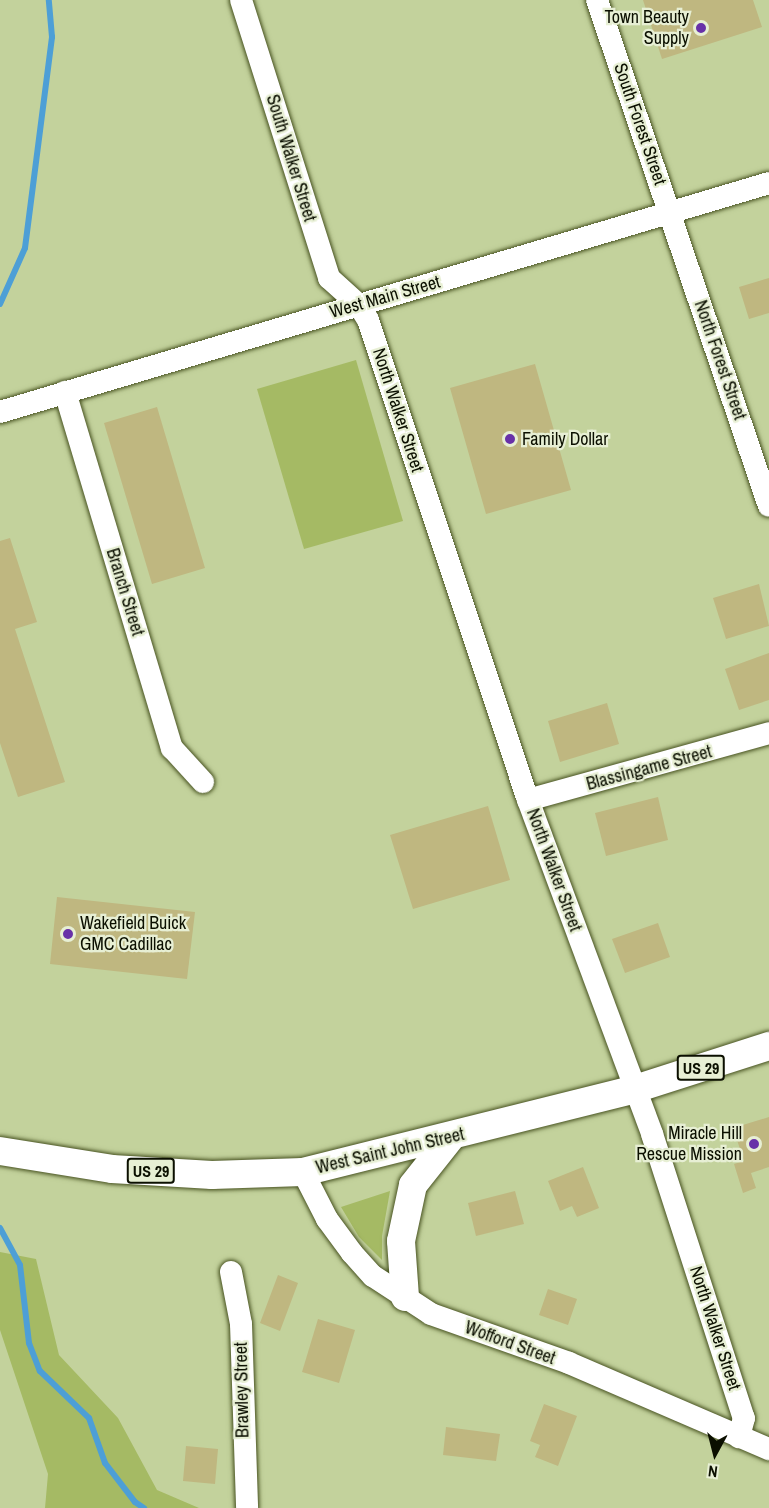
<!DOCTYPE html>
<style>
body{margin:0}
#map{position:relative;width:769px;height:1508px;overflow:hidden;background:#c3d29c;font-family:"Archivo Narrow",sans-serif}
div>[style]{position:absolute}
.green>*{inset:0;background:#a5ba64}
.stream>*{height:6px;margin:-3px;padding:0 3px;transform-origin:3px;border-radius:3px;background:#4d9fd6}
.building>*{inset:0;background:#bfb780}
.roads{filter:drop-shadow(0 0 2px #485321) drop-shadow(0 0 2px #485321)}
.minor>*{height:22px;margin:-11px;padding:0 11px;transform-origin:11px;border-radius:11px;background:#fff}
.major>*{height:28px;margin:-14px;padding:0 14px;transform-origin:14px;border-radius:14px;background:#fff}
.dots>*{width:16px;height:16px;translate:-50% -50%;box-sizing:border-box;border:3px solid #e7efd4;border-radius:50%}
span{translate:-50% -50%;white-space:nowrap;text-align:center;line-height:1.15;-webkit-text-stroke:4.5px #e7efd4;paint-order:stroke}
.shield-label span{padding:2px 4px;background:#e7efd4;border:2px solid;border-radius:4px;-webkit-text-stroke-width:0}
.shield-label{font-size:16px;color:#0b0f00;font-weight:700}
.poi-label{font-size:18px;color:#0b0f00}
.right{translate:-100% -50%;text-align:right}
.left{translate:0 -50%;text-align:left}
.street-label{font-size:18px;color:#0b0f00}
.north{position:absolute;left:685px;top:1424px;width:60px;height:60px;-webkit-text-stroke:4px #e7efd4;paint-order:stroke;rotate:187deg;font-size:16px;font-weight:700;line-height:24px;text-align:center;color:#0b0f00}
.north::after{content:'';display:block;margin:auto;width:21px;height:27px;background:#0b0f00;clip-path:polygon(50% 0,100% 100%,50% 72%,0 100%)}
</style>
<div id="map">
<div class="green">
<div style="clip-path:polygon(356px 360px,403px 521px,304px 549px,257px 389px)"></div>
<div style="clip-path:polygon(390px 1191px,382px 1236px,382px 1260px,359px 1237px,341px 1207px)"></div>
<div style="clip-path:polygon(0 1252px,36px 1259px,59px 1355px,118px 1418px,157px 1490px,199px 1508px,45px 1508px,48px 1474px,0 1330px)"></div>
</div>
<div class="stream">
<div style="left:0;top:304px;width:61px;rotate:-65.9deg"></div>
<div style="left:25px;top:248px;width:213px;rotate:-82.7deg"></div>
<div style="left:52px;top:37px;width:37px;rotate:-95deg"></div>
<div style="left:0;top:1228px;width:42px;rotate:61.6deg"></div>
<div style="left:20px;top:1265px;width:79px;rotate:83.4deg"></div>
<div style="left:29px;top:1343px;width:30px;rotate:69deg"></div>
<div style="left:40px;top:1371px;width:68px;rotate:43.8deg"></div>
<div style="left:89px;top:1418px;width:48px;rotate:70.4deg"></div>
<div style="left:105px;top:1463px;width:49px;rotate:52.4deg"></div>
<div style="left:135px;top:1502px;width:11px;rotate:34deg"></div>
</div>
<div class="building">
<div style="clip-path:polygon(643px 0,753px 0,762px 27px,662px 59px)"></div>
<div style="clip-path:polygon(769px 278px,769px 313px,749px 319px,739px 287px)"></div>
<div style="clip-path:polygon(535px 364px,571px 490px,486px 514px,450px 388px)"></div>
<div style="clip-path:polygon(157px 407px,205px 568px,152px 584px,104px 423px)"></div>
<div style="clip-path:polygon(10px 538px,37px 622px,15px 629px,65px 782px,18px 797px,0 743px,0 541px)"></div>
<div style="clip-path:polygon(759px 584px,769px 626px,726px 639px,713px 598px)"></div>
<div style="clip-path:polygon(769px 653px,769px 700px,739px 710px,725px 669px)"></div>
<div style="clip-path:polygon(607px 703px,619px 744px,560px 762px,548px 721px)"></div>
<div style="clip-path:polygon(658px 797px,668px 840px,606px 856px,595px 813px)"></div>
<div style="clip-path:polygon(488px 806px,510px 880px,413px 909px,390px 835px)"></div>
<div style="clip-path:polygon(57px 897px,195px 912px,187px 979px,50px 964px)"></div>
<div style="clip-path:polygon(658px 923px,670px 957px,625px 973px,612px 939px)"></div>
<div style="clip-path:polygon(769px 1117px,769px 1167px,751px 1173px,756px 1188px,743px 1193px,734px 1164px,744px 1161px,733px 1128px)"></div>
<div style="clip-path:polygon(583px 1167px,599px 1208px,577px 1217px,572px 1206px,560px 1211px,548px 1181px)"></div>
<div style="clip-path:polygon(515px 1191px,524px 1224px,476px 1236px,468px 1203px)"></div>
<div style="clip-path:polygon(278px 1275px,298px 1283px,280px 1331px,260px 1323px)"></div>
<div style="clip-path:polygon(548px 1289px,577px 1299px,568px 1325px,539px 1315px)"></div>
<div style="clip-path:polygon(318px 1319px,355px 1330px,339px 1383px,302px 1372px)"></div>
<div style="clip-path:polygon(544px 1404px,577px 1416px,558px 1466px,535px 1457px,540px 1445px,530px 1441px)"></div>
<div style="clip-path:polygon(446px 1427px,500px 1434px,496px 1461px,443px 1455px)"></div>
<div style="clip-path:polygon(186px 1446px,218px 1449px,215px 1484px,183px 1481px)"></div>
</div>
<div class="roads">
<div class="minor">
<div style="left:241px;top:0;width:292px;rotate:72.4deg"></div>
<div style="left:329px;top:278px;width:39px;rotate:42deg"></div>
<div style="left:358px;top:304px;width:19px;rotate:58deg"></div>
<div style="left:368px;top:320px;width:506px;rotate:71.57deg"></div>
<div style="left:528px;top:800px;width:356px;rotate:69.6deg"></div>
<div style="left:652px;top:1134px;width:299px;rotate:72.1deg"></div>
<div style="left:744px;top:1418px;width:20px;rotate:105deg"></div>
<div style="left:597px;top:0;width:534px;rotate:71.23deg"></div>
<div style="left:65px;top:392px;width:372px;rotate:73.3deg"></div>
<div style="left:172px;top:748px;width:46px;rotate:47.6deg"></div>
<div style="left:0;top:412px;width:802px;rotate:-16.58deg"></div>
<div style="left:528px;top:800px;width:250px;rotate:-15.5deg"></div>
<div style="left:303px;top:1172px;width:53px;rotate:62.9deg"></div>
<div style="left:327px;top:1219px;width:42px;rotate:53.7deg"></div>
<div style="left:352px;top:1253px;width:31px;rotate:48deg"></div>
<div style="left:373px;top:1276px;width:69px;rotate:33.2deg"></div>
<div style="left:431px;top:1314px;width:146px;rotate:19.5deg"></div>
<div style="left:569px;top:1363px;width:218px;rotate:23.3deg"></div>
<div style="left:231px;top:1272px;width:53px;rotate:79.1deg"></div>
<div style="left:241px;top:1324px;width:184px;rotate:88.1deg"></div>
</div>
<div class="major">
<div style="left:0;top:1151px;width:113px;rotate:9.1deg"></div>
<div style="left:112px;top:1169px;width:100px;rotate:3.4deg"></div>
<div style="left:212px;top:1175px;width:91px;rotate:-1.9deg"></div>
<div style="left:303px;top:1172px;width:342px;rotate:-14deg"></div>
<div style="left:635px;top:1089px;width:141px;rotate:-17.8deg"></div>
<div style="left:405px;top:1297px;width:56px;rotate:-94.1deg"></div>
<div style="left:401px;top:1241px;width:57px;rotate:-77.9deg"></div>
<div style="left:413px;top:1185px;width:61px;rotate:-51.6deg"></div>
</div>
</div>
<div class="dots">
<div style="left:701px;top:28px;background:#6831a8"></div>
<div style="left:510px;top:439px;background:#6831a8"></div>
<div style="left:68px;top:934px;background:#6831a8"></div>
<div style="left:754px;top:1144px;background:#6831a8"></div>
</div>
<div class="shield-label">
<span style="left:701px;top:1068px">US 29</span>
<span style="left:151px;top:1171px">US 29</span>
</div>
<div class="poi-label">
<span class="right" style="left:689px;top:28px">Town Beauty<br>Supply</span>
<span class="left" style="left:522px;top:439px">Family Dollar</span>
<span class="left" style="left:80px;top:934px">Wakefield Buick<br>GMC Cadillac</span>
<span class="right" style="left:742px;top:1144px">Miracle Hill<br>Rescue Mission</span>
</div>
<div class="street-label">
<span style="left:640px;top:124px;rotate:71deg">South Forest Street</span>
<span style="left:291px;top:158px;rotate:73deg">South Walker Street</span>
<span style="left:385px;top:297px;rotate:-16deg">West Main Street</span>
<span style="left:720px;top:360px;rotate:71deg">North Forest Street</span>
<span style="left:398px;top:410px;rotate:72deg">North Walker Street</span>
<span style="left:125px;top:592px;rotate:73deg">Branch Street</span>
<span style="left:649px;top:768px;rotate:-15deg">Blassingame Street</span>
<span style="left:554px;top:870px;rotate:70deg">North Walker Street</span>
<span style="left:390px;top:1151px;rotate:-13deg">West Saint John Street</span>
<span style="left:715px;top:1328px;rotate:72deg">North Walker Street</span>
<span style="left:510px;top:1343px;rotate:20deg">Wofford Street</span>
<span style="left:242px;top:1390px;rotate:-91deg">Brawley Street</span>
</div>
<div class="north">N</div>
</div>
